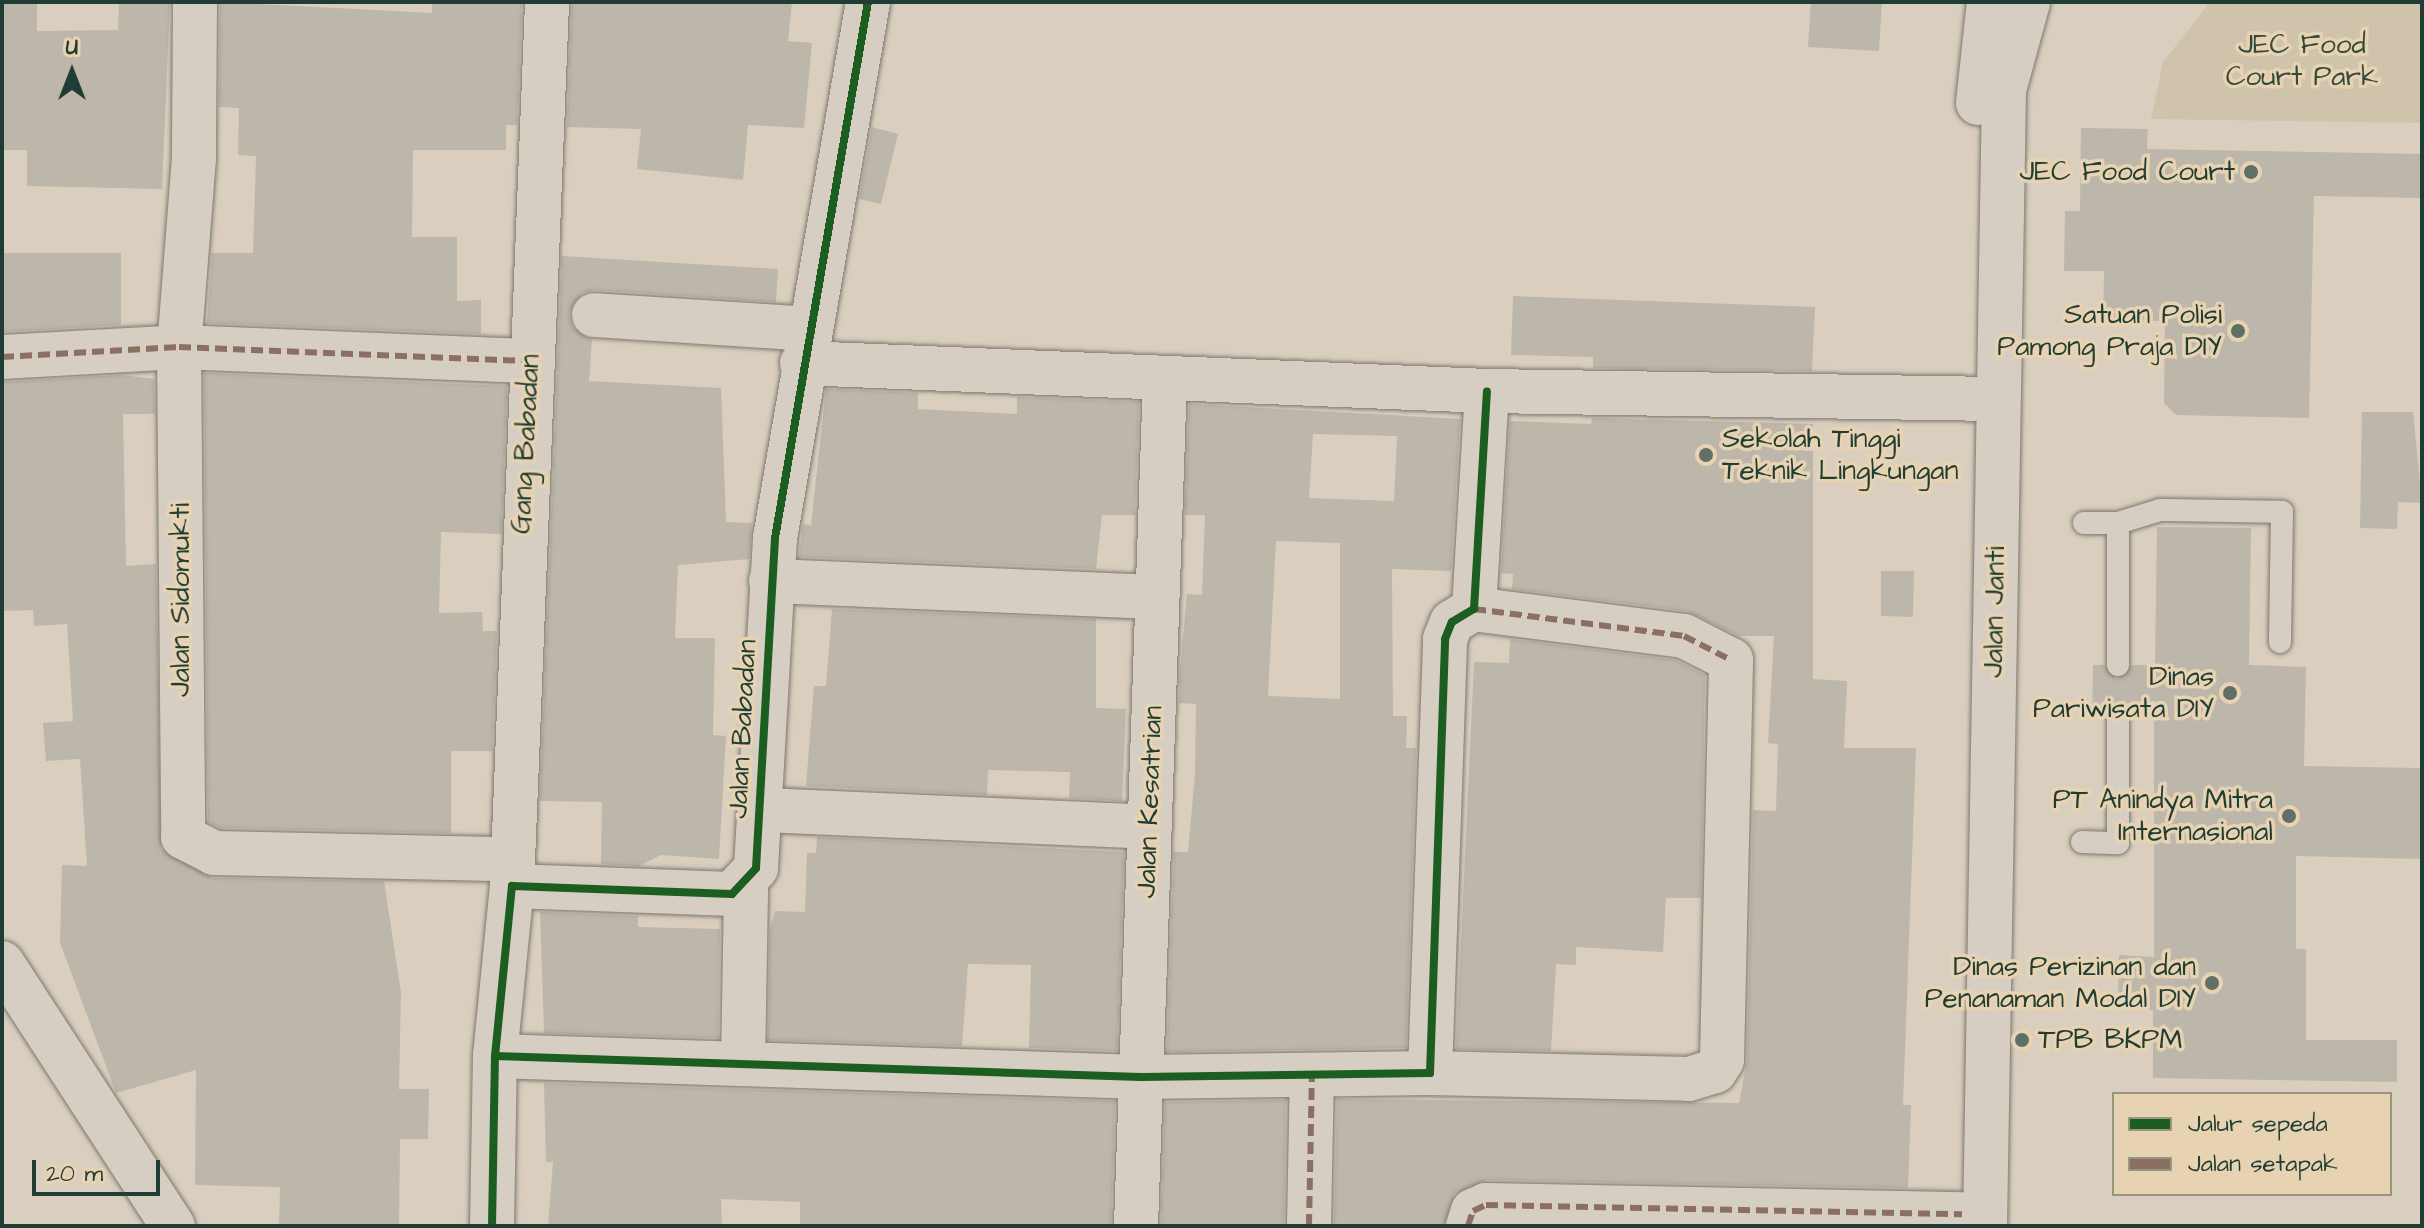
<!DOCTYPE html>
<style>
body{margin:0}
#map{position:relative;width:2424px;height:1228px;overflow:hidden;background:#dacfbe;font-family:"Architects Daughter",sans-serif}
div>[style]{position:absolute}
.green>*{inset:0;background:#cfc3ab}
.building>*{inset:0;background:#bdb6aa}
.roads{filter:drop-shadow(0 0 2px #797970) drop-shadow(0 0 2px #797970)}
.lane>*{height:22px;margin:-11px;padding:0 11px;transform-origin:11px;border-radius:11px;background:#d6cec2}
.street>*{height:44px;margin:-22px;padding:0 22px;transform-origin:22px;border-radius:22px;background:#d6cec2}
.primary>*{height:44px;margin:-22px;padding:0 22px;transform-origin:22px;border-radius:22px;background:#d6cec2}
.quiet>*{height:6px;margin-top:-3px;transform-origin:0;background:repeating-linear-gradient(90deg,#8d6e63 0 12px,transparent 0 18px)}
.cycleway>*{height:8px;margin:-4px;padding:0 4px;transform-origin:4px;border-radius:4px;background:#1b5e20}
.dots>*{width:22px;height:22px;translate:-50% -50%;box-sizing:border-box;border:4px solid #e7d2b1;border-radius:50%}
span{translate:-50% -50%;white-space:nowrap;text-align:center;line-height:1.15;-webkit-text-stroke:7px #e7d2b1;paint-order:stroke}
.park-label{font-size:28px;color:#304a3e}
.poi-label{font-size:28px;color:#1f3d34}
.right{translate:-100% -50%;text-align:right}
.left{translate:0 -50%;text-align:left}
.street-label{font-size:28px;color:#1f3d34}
.frame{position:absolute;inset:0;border:4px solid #1f3d34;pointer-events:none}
.legend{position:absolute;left:2112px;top:1092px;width:280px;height:104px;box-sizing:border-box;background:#e7d2b1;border:2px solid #97967f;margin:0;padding:10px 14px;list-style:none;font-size:24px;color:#1f3d34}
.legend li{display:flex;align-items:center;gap:16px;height:40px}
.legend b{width:40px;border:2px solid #97967f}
.north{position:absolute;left:32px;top:32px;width:80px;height:80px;-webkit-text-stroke:6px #e7d2b1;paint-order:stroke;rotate:0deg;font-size:22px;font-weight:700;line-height:32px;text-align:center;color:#1f3d34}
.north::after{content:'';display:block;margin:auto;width:28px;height:36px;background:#1f3d34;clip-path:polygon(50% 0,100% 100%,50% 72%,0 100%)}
.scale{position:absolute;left:32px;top:1160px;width:128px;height:36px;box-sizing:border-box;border:4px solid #1f3d34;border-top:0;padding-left:10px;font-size:24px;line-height:28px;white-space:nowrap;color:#1f3d34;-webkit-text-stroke:6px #e7d2b1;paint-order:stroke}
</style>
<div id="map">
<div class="green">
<div style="clip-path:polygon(2210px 2px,2422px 2px,2422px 123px,2151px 119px,2163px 62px)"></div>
</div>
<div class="building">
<div style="clip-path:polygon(2px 2px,37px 2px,37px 31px,118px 30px,119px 2px,170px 2px,162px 189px,27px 186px,27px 150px,2px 150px)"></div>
<div style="clip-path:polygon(220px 2px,432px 13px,432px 2px,522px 2px,517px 125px,506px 125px,506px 150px,413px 150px,412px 237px,457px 237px,457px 301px,481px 300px,481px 334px,207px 323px,212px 253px,253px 253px,256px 156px,238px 155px,239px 108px,219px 107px)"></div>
<div style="clip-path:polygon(572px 2px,792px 2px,788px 41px,812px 43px,804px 128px,748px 125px,743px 180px,637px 169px,641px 129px,567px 127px)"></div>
<div style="clip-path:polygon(1811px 2px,1882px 2px,1879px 51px,1808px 47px)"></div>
<div style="clip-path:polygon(872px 127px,898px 134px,881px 204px,859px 199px)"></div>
<div style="clip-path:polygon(2081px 128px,2148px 129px,2147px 149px,2422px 154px,2422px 198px,2314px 196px,2309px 418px,2176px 415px,2164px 403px,2165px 321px,2103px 320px,2104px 271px,2064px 271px,2065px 211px,2080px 211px)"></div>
<div style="clip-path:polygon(2px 253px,121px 253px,121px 325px,2px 332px)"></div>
<div style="clip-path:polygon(562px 256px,778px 269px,776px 302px,595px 290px,582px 293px,569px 313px,572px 327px,592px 340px,589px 381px,721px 388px,726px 522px,752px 523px,749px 559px,678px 565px,675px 638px,715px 638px,713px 735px,726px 736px,719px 859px,661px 855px,639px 866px,601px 864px,602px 802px,540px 801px)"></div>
<div style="clip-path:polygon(1513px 296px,1815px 307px,1812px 371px,1593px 368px,1593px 357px,1511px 355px)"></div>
<div style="clip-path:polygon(204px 373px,507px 386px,501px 534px,441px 532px,439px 613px,482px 612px,483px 631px,497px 631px,492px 751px,451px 751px,451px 833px,220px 828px,208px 822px)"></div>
<div style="clip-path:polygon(121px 375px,154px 379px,155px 414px,123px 414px,126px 566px,156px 564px,161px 849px,213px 878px,384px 881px,401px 992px,399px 1089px,429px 1089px,428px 1139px,400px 1139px,399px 1226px,279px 1226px,280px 1187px,195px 1185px,196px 1070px,116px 1093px,60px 943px,62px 865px,87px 866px,80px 759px,46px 761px,43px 723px,73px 721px,67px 624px,34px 626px,33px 610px,2px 611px,2px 382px)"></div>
<div style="clip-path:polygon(826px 389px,918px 393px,918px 409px,1017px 414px,1017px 397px,1139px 402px,1135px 515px,1102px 515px,1096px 569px,799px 557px,803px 524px,811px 525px)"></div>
<div style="clip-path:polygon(evenodd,1189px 404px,1460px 419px,1451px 571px,1392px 569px,1393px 716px,1407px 716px,1406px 748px,1416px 748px,1406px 1048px,1167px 1052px,1174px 852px,1188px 852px,1195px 774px,1196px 704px,1179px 703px,1180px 671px,1187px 594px,1202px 595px,1205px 515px,1185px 515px,1189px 404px,1313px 434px,1397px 436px,1394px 501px,1309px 498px,1313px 434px,1189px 404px,1276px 541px,1340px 543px,1340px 699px,1268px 696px,1276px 541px)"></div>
<div style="clip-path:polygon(2362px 412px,2413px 412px,2422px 503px,2398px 502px,2397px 529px,2360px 528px)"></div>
<div style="clip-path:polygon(1592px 418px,1813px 424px,1813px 679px,1847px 681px,1844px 748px,1916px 748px,1903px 1105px,1911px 1105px,1908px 1188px,1486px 1180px,1455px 1194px,1444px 1226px,1334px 1226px,1337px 1099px,1739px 1103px,1747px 1061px,1753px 810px,1776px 811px,1778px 744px,1768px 743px,1774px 636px,1739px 636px,1687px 611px,1512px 589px,1513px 574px,1501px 573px,1510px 421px,1591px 424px)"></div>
<div style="clip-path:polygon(2157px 527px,2251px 528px,2249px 665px,2306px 667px,2304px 766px,2422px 768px,2422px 859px,2296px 856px,2296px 949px,2306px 949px,2306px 1040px,2397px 1040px,2397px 1082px,2153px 1078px,2153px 1010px,2118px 1009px,2119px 955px,2154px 957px,2154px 719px,2132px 719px,2119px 705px,2092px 718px,2093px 665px,2104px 665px,2117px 679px,2132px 665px,2155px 665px)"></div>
<div style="clip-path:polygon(1881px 571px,1914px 571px,1913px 617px,1881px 616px)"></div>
<div style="clip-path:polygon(832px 609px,1096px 619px,1096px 708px,1126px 709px,1122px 801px,1069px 798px,1070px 772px,988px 770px,987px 795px,806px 786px,814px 686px,826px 686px)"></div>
<div style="clip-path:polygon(1510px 639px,1676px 660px,1705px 675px,1701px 898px,1666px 898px,1663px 952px,1576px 947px,1576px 965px,1556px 964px,1551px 1051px,1456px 1049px,1474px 662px,1509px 663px)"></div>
<div style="clip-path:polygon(817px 837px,1124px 852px,1117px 1051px,1029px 1048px,1031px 965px,968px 964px,962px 1046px,768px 1040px,770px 930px,775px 911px,805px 912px,807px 853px,816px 853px)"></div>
<div style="clip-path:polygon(540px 912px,638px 916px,638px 927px,720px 929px,718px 1038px,544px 1033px)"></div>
<div style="clip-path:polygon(544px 1083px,1115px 1101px,1111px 1226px,800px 1226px,800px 1202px,721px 1199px,722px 1226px,548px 1226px,553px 1162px,546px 1162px)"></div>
<div style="clip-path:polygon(1286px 1100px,1284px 1226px,1161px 1226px,1165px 1102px)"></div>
</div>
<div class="roads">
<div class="lane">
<div style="left:2084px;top:523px;width:34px"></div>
<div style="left:2118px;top:523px;width:142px;rotate:90deg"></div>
<div style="left:2118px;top:523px;width:44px;rotate:-17.2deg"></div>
<div style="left:2160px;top:510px;width:122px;rotate:0.9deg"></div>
<div style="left:2282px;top:512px;width:130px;rotate:90.9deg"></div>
<div style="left:2082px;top:842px;width:36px;rotate:2deg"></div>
<div style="left:2118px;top:843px;width:124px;rotate:-90deg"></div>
</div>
<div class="street">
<div style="left:195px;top:2px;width:156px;rotate:90.4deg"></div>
<div style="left:194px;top:158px;width:190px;rotate:94.5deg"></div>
<div style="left:179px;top:347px;width:490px;rotate:89.5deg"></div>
<div style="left:183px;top:837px;width:35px;rotate:27deg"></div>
<div style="left:214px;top:853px;width:293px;rotate:1.2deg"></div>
<div style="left:594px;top:315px;width:215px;rotate:3.7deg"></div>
<div style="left:2px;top:357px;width:177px;rotate:-3.2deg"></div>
<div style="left:179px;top:347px;width:351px;rotate:2.3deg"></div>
<div style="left:802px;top:363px;width:686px;rotate:2.34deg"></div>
<div style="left:1487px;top:391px;width:487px;rotate:0.9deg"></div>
<div style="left:771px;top:581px;width:386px;rotate:2.4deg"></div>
<div style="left:763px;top:810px;width:387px;rotate:2.5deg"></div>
<div style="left:512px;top:886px;width:885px;rotate:-87.73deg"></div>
<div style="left:2px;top:963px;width:314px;rotate:57deg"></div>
<div style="left:495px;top:1056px;width:646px;rotate:1.86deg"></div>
<div style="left:1141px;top:1077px;width:289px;rotate:-0.8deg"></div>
<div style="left:1430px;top:1073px;width:434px;rotate:-88deg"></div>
<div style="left:1445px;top:639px;width:18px;rotate:-68deg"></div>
<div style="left:1452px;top:622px;width:26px;rotate:-31deg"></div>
<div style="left:1474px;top:609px;width:218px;rotate:-86.6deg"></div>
<div style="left:743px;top:1064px;width:178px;rotate:-89deg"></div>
<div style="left:1430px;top:1073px;width:259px;rotate:1.3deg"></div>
<div style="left:1689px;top:1079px;width:27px;rotate:-17deg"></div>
<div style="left:1715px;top:1071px;width:13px;rotate:-58deg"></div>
<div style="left:1722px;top:1060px;width:400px;rotate:-88.7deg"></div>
<div style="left:1731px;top:660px;width:53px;rotate:-152.9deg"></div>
<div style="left:1684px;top:636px;width:212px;rotate:-172.7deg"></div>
<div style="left:492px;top:1226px;width:170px;rotate:-89deg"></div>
<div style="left:495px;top:1056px;width:171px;rotate:-84.3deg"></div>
<div style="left:512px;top:886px;width:220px;rotate:2.1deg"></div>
<div style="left:732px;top:894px;width:35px;rotate:-47deg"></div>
<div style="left:756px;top:868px;width:331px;rotate:-86.7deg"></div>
<div style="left:775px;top:538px;width:544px;rotate:-80.16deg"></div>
<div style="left:1136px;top:1226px;width:847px;rotate:-88.04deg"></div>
<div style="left:1309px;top:1226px;width:151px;rotate:-88.9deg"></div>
<div style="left:1468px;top:1226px;width:16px;rotate:-72deg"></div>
<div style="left:1473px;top:1211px;width:14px;rotate:-25deg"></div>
<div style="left:1486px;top:1205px;width:476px;rotate:1.1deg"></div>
</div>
<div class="primary">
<div style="left:1978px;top:103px;width:102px;rotate:-83.8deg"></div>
<div style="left:1985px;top:1226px;width:1136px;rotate:-89.04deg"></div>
<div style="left:2004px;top:90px;width:91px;rotate:-74.7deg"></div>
</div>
</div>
<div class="quiet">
<div style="left:2px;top:357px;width:177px;rotate:-3.2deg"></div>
<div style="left:179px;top:347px;width:351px;rotate:2.3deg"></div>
<div style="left:1474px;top:609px;width:212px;rotate:7.3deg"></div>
<div style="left:1684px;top:636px;width:53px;rotate:27.1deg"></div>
<div style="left:1309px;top:1226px;width:151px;rotate:-88.9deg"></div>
<div style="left:1468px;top:1226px;width:16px;rotate:-72deg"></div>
<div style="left:1473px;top:1211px;width:14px;rotate:-25deg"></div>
<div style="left:1486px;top:1205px;width:476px;rotate:1.1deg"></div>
</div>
<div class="cycleway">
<div style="left:495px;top:1056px;width:646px;rotate:1.86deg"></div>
<div style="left:1141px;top:1077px;width:289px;rotate:-0.8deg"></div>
<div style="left:1430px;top:1073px;width:434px;rotate:-88deg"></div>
<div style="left:1445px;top:639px;width:18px;rotate:-68deg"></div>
<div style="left:1452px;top:622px;width:26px;rotate:-31deg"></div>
<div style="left:1474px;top:609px;width:218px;rotate:-86.6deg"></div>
<div style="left:492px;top:1226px;width:170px;rotate:-89deg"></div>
<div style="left:495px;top:1056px;width:171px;rotate:-84.3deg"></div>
<div style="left:512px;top:886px;width:220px;rotate:2.1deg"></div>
<div style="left:732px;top:894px;width:35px;rotate:-47deg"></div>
<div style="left:756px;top:868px;width:331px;rotate:-86.7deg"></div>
<div style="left:775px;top:538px;width:544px;rotate:-80.16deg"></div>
</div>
<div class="dots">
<div style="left:2251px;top:172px;background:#607064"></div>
<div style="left:2238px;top:331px;background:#607064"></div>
<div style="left:1706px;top:455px;background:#607064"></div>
<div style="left:2230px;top:693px;background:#607064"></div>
<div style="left:2289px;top:816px;background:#607064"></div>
<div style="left:2212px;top:983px;background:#607064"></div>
<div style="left:2022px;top:1040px;background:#607064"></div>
</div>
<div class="park-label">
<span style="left:2302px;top:61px">JEC Food<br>Court Park</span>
</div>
<div class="poi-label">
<span class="right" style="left:2235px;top:172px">JEC Food Court</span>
<span class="right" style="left:2222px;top:331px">Satuan Polisi<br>Pamong Praja DIY</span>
<span class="left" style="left:1722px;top:455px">Sekolah Tinggi<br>Teknik Lingkungan</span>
<span class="right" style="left:2214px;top:693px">Dinas<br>Pariwisata DIY</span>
<span class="right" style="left:2273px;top:816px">PT Anindya Mitra<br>Internasional</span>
<span class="right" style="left:2196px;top:983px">Dinas Perizinan dan<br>Penanaman Modal DIY</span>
<span class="left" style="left:2038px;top:1040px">TPB BKPM</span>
</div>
<div class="street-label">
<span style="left:526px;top:444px;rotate:-87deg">Gang Babadan</span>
<span style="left:181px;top:600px;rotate:-90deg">Jalan Sidomukti</span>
<span style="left:1995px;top:612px;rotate:-89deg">Jalan Janti</span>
<span style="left:743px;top:729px;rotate:-87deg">Jalan Babadan</span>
<span style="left:1150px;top:802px;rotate:-88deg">Jalan Kesatrian</span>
</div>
<div class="frame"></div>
<ul class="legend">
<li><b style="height:10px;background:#1b5e20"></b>Jalur sepeda</li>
<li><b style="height:10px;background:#8d6e63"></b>Jalan setapak</li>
</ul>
<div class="north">U</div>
<div class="scale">20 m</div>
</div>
